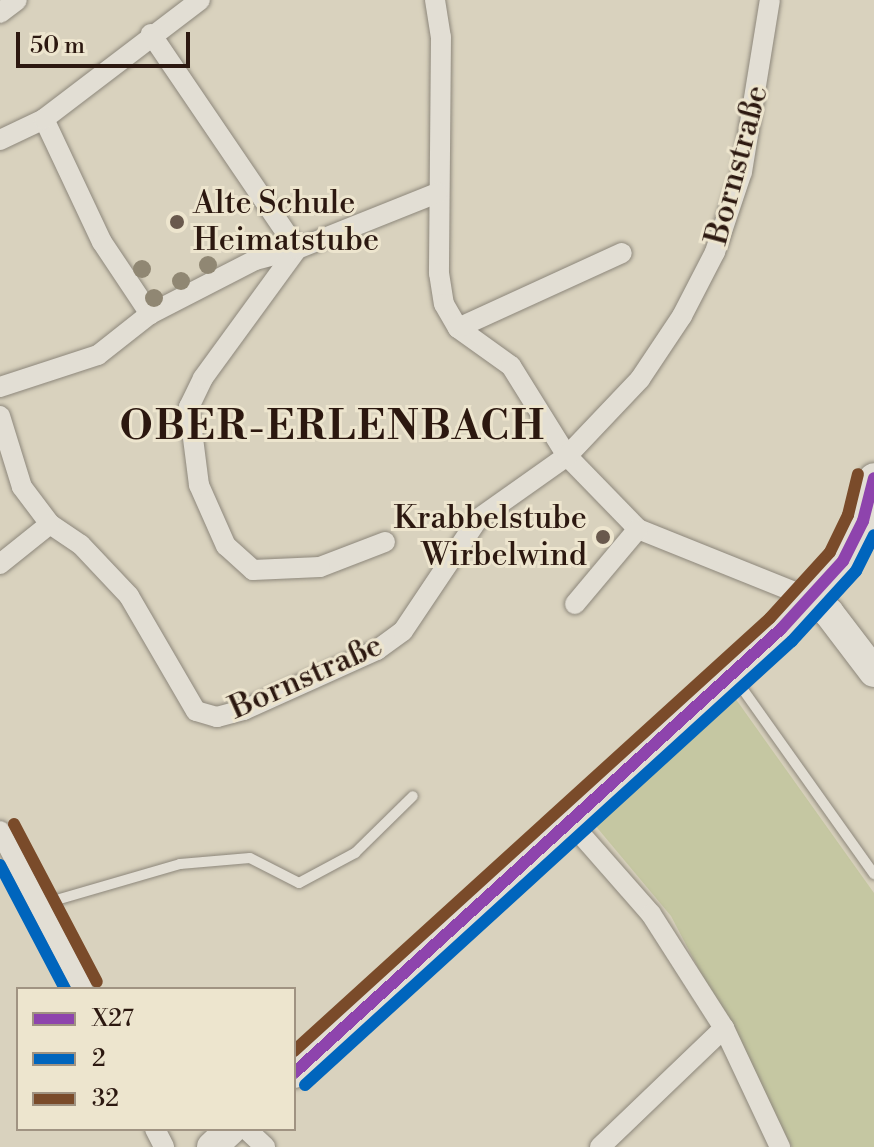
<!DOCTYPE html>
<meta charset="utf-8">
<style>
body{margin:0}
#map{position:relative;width:874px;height:1147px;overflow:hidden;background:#d9d2be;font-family:"Libre Bodoni",serif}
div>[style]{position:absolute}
.green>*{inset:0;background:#c5c7a2}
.roads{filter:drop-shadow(0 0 2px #8d877b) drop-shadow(0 0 2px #8d877b)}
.lane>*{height:10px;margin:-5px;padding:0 5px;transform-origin:5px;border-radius:5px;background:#e2ded4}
.street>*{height:20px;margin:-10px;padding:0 10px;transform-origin:10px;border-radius:10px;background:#e2ded4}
.secondary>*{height:30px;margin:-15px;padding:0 15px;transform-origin:15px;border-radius:15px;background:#e2ded4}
.bus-1>*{height:12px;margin:-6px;padding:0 6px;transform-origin:6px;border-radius:6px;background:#8e44ad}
.bus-2>*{height:12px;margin:-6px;padding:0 6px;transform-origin:6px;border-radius:6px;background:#0065bd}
.bus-3>*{height:12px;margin:-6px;padding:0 6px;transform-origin:6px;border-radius:6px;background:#7a4b2a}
.trees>*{width:18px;height:18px;margin:-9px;border-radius:50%;background:#908773}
.dots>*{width:22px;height:22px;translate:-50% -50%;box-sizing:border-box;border:4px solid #ede5ce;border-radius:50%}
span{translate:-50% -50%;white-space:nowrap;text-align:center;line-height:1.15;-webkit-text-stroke:6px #ede5ce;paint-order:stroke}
.street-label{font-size:32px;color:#2c1810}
.poi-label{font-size:32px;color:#2c1810}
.left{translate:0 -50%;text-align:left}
.right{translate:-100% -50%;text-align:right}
.district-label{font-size:40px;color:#2c1810;font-weight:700;letter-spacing:2px}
.legend{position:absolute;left:16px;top:987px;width:280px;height:144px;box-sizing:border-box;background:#ede5ce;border:2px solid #a09382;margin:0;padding:10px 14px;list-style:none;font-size:24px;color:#2c1810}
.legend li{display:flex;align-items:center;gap:16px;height:40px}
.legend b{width:40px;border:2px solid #a09382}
.scale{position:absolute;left:16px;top:32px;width:174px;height:36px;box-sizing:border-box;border:4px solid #2c1810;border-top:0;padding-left:10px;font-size:24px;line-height:28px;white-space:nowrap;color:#2c1810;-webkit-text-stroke:6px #ede5ce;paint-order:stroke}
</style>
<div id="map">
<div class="green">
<div style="clip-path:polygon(735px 698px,874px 893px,874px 1147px,792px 1147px,671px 916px,594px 824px)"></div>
</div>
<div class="roads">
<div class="lane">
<div style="left:734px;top:677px;width:242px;rotate:54.6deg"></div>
<div style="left:39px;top:905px;width:147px;rotate:-16.2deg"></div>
<div style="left:180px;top:864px;width:70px;rotate:-4.9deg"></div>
<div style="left:250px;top:858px;width:55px;rotate:27deg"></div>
<div style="left:299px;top:883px;width:64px;rotate:-28.2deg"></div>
<div style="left:355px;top:853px;width:81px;rotate:-44.5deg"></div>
</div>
<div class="street">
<div style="left:435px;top:0;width:37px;rotate:81deg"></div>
<div style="left:441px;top:37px;width:236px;rotate:90.5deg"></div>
<div style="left:439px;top:273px;width:31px;rotate:81deg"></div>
<div style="left:444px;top:304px;width:28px;rotate:60deg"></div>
<div style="left:458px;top:328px;width:65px;rotate:35.6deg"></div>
<div style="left:511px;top:366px;width:106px;rotate:58.1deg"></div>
<div style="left:567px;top:456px;width:102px;rotate:45.8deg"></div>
<div style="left:638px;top:529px;width:185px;rotate:21.9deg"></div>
<div style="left:0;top:13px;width:21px;rotate:-37deg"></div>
<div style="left:44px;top:119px;width:136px;rotate:64.8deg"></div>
<div style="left:102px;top:242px;width:87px;rotate:56.3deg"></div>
<div style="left:0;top:140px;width:49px;rotate:-25.5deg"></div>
<div style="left:44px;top:119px;width:196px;rotate:-37.3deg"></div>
<div style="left:458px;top:328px;width:180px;rotate:-24.6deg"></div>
<div style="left:0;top:387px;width:103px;rotate:-18.1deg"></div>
<div style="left:98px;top:355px;width:66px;rotate:-38.3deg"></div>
<div style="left:150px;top:314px;width:118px;rotate:-27.2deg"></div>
<div style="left:255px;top:260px;width:43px;rotate:-14.7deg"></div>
<div style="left:297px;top:249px;width:260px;rotate:-124.2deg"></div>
<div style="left:0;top:416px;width:74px;rotate:72.8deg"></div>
<div style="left:22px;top:487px;width:46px;rotate:52.9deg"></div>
<div style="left:50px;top:524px;width:37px;rotate:34deg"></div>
<div style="left:81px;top:545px;width:70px;rotate:46.7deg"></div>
<div style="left:129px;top:596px;width:133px;rotate:59.8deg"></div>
<div style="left:196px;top:711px;width:22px;rotate:16deg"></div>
<div style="left:217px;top:717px;width:28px;rotate:-15deg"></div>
<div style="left:244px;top:710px;width:146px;rotate:-24.3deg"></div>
<div style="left:377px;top:650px;width:32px;rotate:-36deg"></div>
<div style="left:403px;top:631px;width:135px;rotate:-56.2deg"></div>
<div style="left:478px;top:519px;width:109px;rotate:-35.3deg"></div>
<div style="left:567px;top:456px;width:106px;rotate:-46.5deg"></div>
<div style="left:640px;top:379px;width:76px;rotate:-56.3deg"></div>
<div style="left:682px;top:316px;width:72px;rotate:-62.7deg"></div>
<div style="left:715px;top:252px;width:84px;rotate:-71.4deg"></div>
<div style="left:742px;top:172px;width:174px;rotate:-80.8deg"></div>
<div style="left:385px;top:542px;width:70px;rotate:159deg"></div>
<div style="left:320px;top:567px;width:67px;rotate:177.4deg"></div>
<div style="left:253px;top:570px;width:36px;rotate:-138deg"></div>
<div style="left:226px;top:546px;width:67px;rotate:-113.9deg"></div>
<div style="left:199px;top:485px;width:79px;rotate:-97.3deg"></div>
<div style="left:189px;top:407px;width:32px;rotate:-64deg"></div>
<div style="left:203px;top:378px;width:160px;rotate:-53.9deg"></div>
<div style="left:297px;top:249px;width:151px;rotate:-21.8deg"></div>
<div style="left:0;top:564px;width:64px;rotate:-38.7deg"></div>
<div style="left:575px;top:604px;width:98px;rotate:-50deg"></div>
<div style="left:571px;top:823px;width:121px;rotate:48.7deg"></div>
<div style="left:651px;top:914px;width:135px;rotate:57.4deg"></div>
<div style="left:724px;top:1028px;width:132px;rotate:64.8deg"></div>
<div style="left:0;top:831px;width:178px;rotate:62.3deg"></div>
<div style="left:155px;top:1129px;width:20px;rotate:63deg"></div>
<div style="left:246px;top:1129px;width:26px;rotate:43deg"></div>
<div style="left:600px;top:1147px;width:172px;rotate:-43.8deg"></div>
</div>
<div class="secondary">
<div style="left:810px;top:598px;width:24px;rotate:38deg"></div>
<div style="left:829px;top:613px;width:74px;rotate:52.7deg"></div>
<div style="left:294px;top:1073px;width:659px;rotate:-42.36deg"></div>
<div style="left:781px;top:629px;width:92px;rotate:-47.6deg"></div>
<div style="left:843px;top:561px;width:45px;rotate:-63.4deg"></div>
<div style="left:863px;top:521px;width:44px;rotate:-75.7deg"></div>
<div style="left:212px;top:1147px;width:26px;rotate:-43deg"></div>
</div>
</div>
<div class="bus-1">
<div style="left:294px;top:1073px;width:659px;rotate:-42.36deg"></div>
<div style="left:781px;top:629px;width:92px;rotate:-47.6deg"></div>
<div style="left:843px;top:561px;width:45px;rotate:-63.4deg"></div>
<div style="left:863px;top:521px;width:44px;rotate:-75.7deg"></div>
</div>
<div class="bus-2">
<div style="left:0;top:865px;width:140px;rotate:62.3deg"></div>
<div style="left:305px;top:1085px;width:659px;rotate:-42.36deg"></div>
<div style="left:792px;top:641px;width:95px;rotate:-47.6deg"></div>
<div style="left:856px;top:571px;width:40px;rotate:-63.4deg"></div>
</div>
<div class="bus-3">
<div style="left:14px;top:824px;width:178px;rotate:62.3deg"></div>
<div style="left:294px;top:1051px;width:643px;rotate:-42.29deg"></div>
<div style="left:770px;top:618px;width:89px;rotate:-47.7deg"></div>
<div style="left:830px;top:552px;width:41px;rotate:-64.1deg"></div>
<div style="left:848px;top:515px;width:42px;rotate:-76.3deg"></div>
</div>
<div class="trees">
<div style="left:208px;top:265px"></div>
<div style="left:142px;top:269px"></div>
<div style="left:181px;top:281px"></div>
<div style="left:154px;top:298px"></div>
</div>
<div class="dots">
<div style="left:177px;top:222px;background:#69594d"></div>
<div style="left:603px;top:537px;background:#69594d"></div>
</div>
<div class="street-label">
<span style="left:737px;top:165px;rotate:-75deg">Bornstraße</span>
<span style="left:306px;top:677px;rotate:-24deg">Bornstraße</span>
</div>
<div class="poi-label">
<span class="left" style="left:193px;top:222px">Alte Schule<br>Heimatstube</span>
<span class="right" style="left:587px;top:537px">Krabbelstube<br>Wirbelwind</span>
</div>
<div class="district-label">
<span style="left:333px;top:427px">OBER-ERLENBACH</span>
</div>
<ul class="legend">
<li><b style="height:10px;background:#8e44ad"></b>X27</li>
<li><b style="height:10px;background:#0065bd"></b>2</li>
<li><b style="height:10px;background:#7a4b2a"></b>32</li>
</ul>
<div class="scale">50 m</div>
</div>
